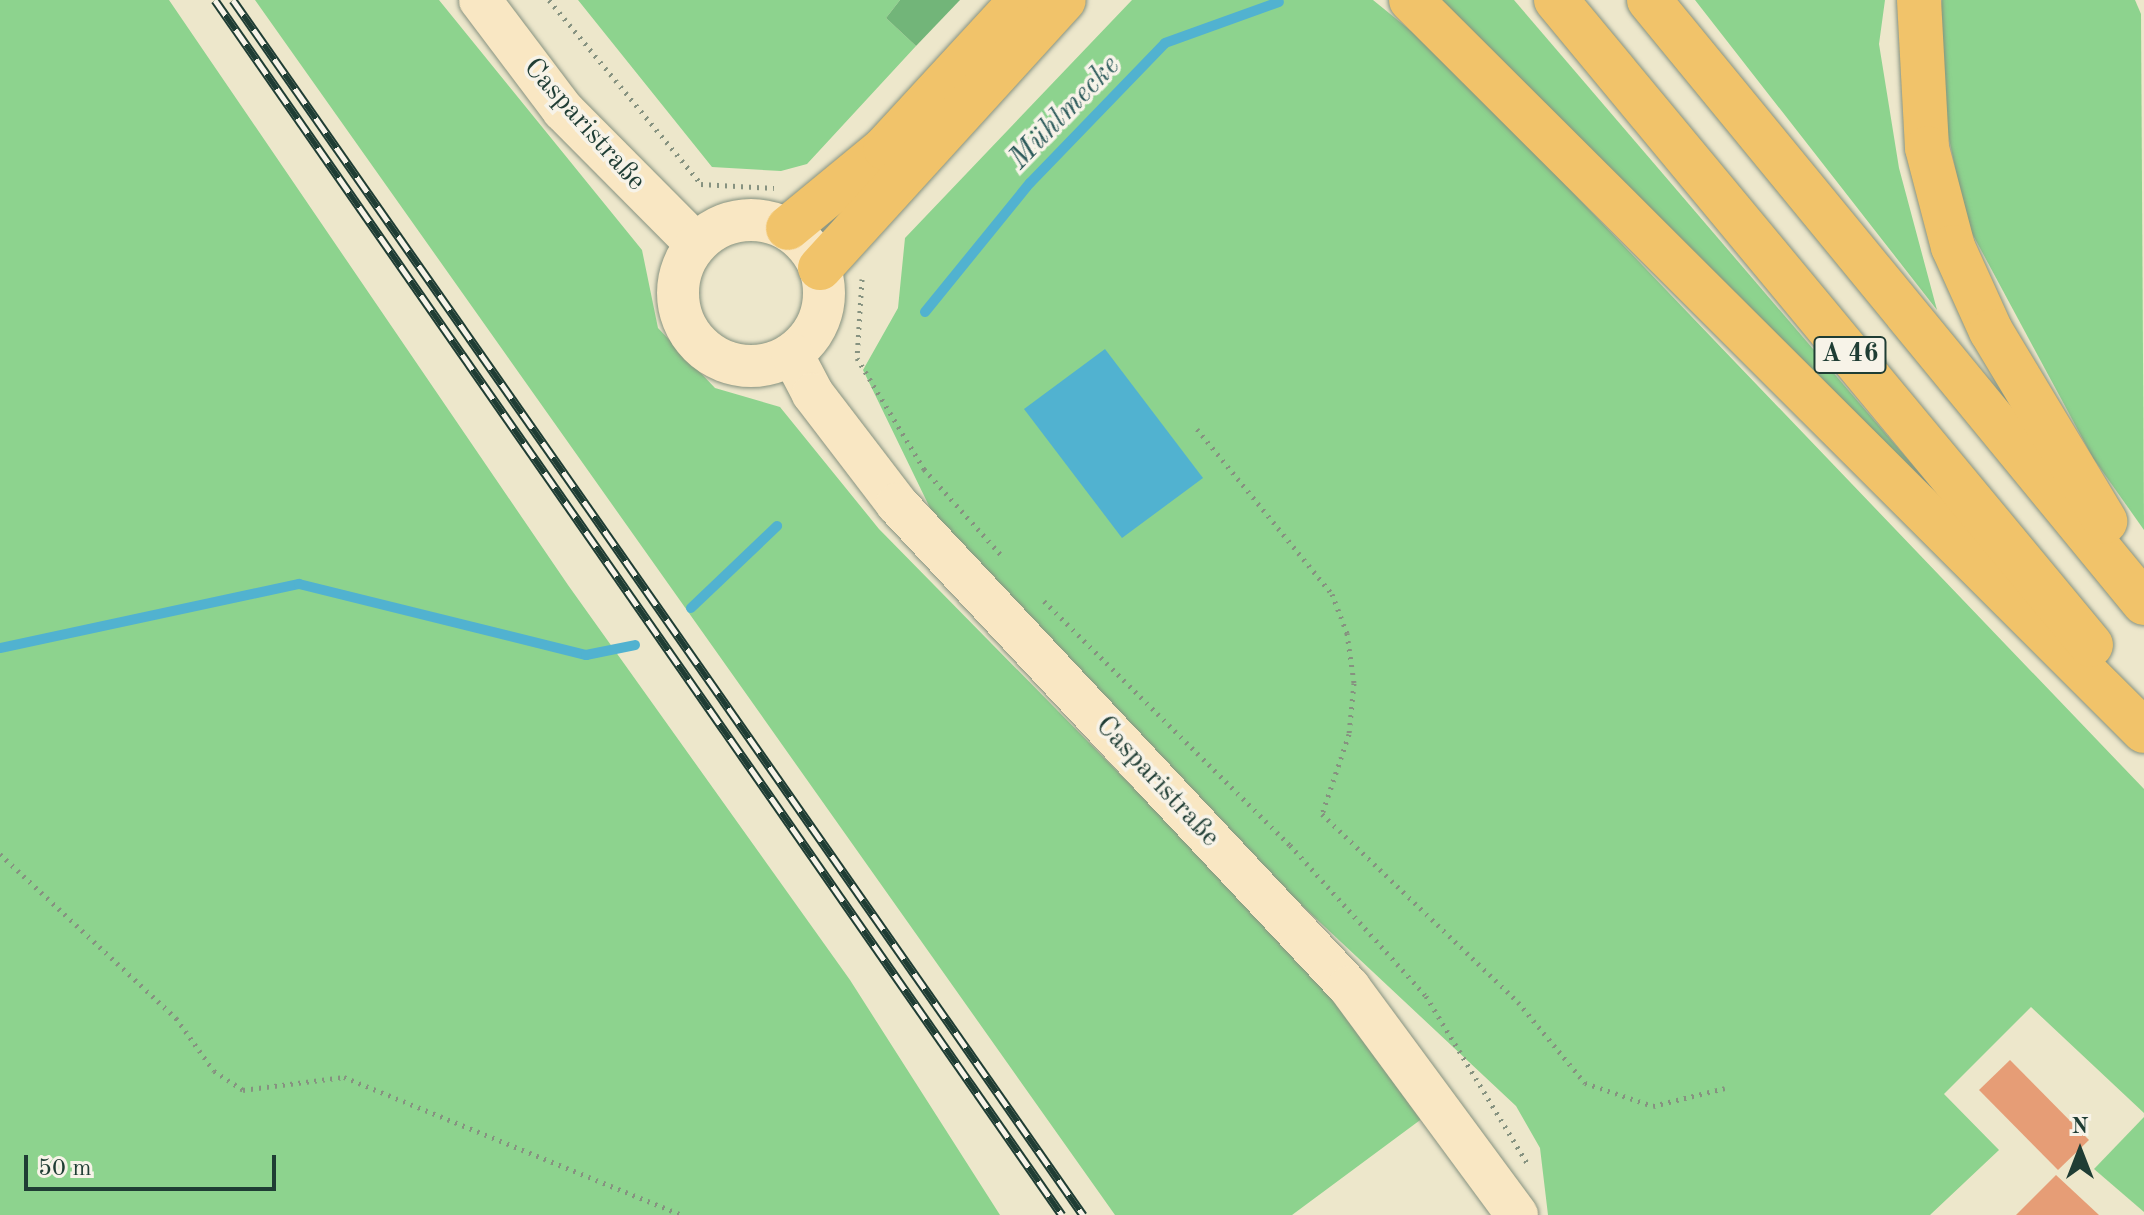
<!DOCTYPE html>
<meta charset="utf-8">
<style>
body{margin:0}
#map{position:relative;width:2144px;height:1215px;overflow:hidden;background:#ede7cb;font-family:"Old Standard TT",serif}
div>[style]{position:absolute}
.green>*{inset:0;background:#8dd38e}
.forest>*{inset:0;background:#72b579}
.water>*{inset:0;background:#51b2d0}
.stream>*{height:10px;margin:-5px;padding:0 5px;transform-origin:5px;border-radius:5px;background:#51b2d0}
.building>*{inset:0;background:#e69d76}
.path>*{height:5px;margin-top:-2.5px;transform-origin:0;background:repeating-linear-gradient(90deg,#869280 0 2px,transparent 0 8px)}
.roads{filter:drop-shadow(0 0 2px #869280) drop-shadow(0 0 2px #869280)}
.secondary>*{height:42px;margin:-21px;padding:0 21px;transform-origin:21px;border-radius:21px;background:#f9e7c3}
.secondary>.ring{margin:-21px;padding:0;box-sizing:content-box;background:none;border:42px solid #f9e7c3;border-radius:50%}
.highway>*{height:44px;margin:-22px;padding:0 22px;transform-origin:22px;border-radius:22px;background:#f1c36a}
.rail>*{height:9px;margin-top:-4.5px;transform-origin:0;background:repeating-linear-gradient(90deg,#f7f3e8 0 18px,#1f3d34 0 36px);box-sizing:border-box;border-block:2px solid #1f3d34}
span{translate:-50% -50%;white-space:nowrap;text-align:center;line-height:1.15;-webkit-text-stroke:7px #f7f3e8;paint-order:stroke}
.shield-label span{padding:2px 6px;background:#f7f3e8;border:2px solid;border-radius:6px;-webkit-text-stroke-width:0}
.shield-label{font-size:26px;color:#1f3d34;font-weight:700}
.street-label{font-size:28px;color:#1f3d34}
.water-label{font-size:30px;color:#2c5a5b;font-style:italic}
.north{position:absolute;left:2040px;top:1111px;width:80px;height:80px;-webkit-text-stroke:6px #f7f3e8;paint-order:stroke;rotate:0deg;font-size:22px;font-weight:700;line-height:32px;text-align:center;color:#1f3d34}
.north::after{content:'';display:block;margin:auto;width:28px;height:36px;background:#1f3d34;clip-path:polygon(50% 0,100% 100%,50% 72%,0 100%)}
.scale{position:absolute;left:24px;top:1155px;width:252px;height:36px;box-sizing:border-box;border:4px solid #1f3d34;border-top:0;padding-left:10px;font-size:24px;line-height:28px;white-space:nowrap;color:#1f3d34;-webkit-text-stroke:6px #f7f3e8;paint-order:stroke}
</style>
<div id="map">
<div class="green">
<div style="clip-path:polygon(0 0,169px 0,568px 585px,850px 980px,1000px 1215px,0 1215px)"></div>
<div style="clip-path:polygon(255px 0,439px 0,642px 250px,658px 328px,715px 388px,780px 407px,879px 529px,1345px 1003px,1431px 1112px,1292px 1215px,1115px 1215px)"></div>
<div style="clip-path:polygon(578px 0,900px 0,886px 18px,916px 46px,807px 164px,781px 171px,712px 167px)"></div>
<div style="clip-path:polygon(1132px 0,1373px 0,1443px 57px,2144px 789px,2144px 1113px,2031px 1007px,1944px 1094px,1999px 1150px,1930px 1215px,1548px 1215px,1540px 1148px,1516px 1106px,1244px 851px,931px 510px,863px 370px,898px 308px,905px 238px)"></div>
<div style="clip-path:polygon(1432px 0,1514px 0,1951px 510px)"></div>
<div style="clip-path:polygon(1695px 0,1885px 0,1879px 44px,1899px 168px,1937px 310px)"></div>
<div style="clip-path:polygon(1942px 0,2135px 0,2141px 14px,2144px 530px,2093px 458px,1967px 224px,1933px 63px)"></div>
<div style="clip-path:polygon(2144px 1117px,2144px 1212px,2094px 1169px)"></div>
</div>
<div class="forest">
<div style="clip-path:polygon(900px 0,960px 0,916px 46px,886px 18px)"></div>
</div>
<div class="water">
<div style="clip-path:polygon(1105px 349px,1203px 478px,1122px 538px,1024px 409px)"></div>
</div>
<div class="stream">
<div style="left:925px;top:312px;width:166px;rotate:-50.9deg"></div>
<div style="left:1030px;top:183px;width:194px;rotate:-46deg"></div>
<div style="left:1165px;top:43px;width:121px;rotate:-19.8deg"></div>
<div style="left:691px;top:608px;width:119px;rotate:-43.6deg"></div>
<div style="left:0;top:648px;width:306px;rotate:-12.1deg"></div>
<div style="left:299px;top:584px;width:296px;rotate:13.9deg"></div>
<div style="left:586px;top:655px;width:50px;rotate:-11.5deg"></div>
</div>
<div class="building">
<div style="clip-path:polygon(2010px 1060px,2089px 1140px,2058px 1170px,1979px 1090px)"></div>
<div style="clip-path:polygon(2056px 1175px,2099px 1215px,2016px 1215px)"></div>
</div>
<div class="path">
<div style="left:549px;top:0;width:239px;rotate:50.4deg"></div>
<div style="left:701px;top:184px;width:73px;rotate:3.1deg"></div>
<div style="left:862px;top:279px;width:79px;rotate:93.6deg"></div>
<div style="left:857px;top:358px;width:130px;rotate:58.9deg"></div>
<div style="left:924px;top:469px;width:117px;rotate:48.1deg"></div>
<div style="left:1197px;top:429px;width:213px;rotate:50.7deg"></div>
<div style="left:1332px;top:594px;width:42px;rotate:69deg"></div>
<div style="left:1347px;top:633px;width:50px;rotate:82deg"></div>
<div style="left:1354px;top:683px;width:51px;rotate:95.6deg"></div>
<div style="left:1349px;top:734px;width:84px;rotate:108.6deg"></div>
<div style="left:1322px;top:814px;width:272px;rotate:43.8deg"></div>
<div style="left:1518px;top:1002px;width:105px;rotate:50.4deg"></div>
<div style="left:1585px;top:1083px;width:72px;rotate:18.7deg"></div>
<div style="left:1653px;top:1106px;width:74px;rotate:-14deg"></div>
<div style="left:1044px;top:601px;width:346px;rotate:44.8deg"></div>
<div style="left:1290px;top:845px;width:203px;rotate:48deg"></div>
<div style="left:1426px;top:996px;width:199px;rotate:58.8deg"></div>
<div style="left:0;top:854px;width:241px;rotate:43deg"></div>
<div style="left:176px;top:1018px;width:65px;rotate:54.4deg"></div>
<div style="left:214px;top:1071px;width:35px;rotate:33deg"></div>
<div style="left:243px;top:1090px;width:102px;rotate:-7.3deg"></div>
<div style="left:344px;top:1077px;width:366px;rotate:22.2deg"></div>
</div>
<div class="roads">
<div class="secondary">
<div style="left:480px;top:0;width:138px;rotate:53deg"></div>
<div style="left:563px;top:110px;width:187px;rotate:45.2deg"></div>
<div class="ring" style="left:678px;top:220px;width:104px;height:104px"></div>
<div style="left:792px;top:354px;width:45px;rotate:62.3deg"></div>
<div style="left:813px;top:394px;width:138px;rotate:52.6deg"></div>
<div style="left:897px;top:504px;width:662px;rotate:46.9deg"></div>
<div style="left:1349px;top:987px;width:283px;rotate:53.6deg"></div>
</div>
<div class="highway">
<div style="left:1411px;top:0;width:1035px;rotate:44.92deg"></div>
<div style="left:1556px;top:0;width:838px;rotate:50.33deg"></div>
<div style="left:1649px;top:0;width:780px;rotate:50.62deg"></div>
<div style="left:1919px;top:0;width:148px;rotate:86.9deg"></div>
<div style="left:1927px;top:148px;width:102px;rotate:75.3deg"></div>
<div style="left:1953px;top:247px;width:92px;rotate:65.7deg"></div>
<div style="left:1991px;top:331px;width:222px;rotate:59deg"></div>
<div style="left:788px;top:228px;width:126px;rotate:-39.5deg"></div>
<div style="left:885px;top:148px;width:201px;rotate:-47.4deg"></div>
<div style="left:820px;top:268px;width:362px;rotate:-47.7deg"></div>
</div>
</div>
<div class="rail">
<div style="left:215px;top:0;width:1481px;rotate:55.12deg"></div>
<div style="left:233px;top:0;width:1483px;rotate:55.02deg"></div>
</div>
<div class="shield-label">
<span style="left:1850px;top:355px">A 46</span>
</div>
<div class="street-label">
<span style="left:584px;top:125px;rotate:48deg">Casparistraße</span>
<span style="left:1157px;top:782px;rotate:47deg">Casparistraße</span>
</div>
<div class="water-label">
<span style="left:1065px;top:113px;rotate:-46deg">Mühlmecke</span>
</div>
<div class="north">N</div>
<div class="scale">50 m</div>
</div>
